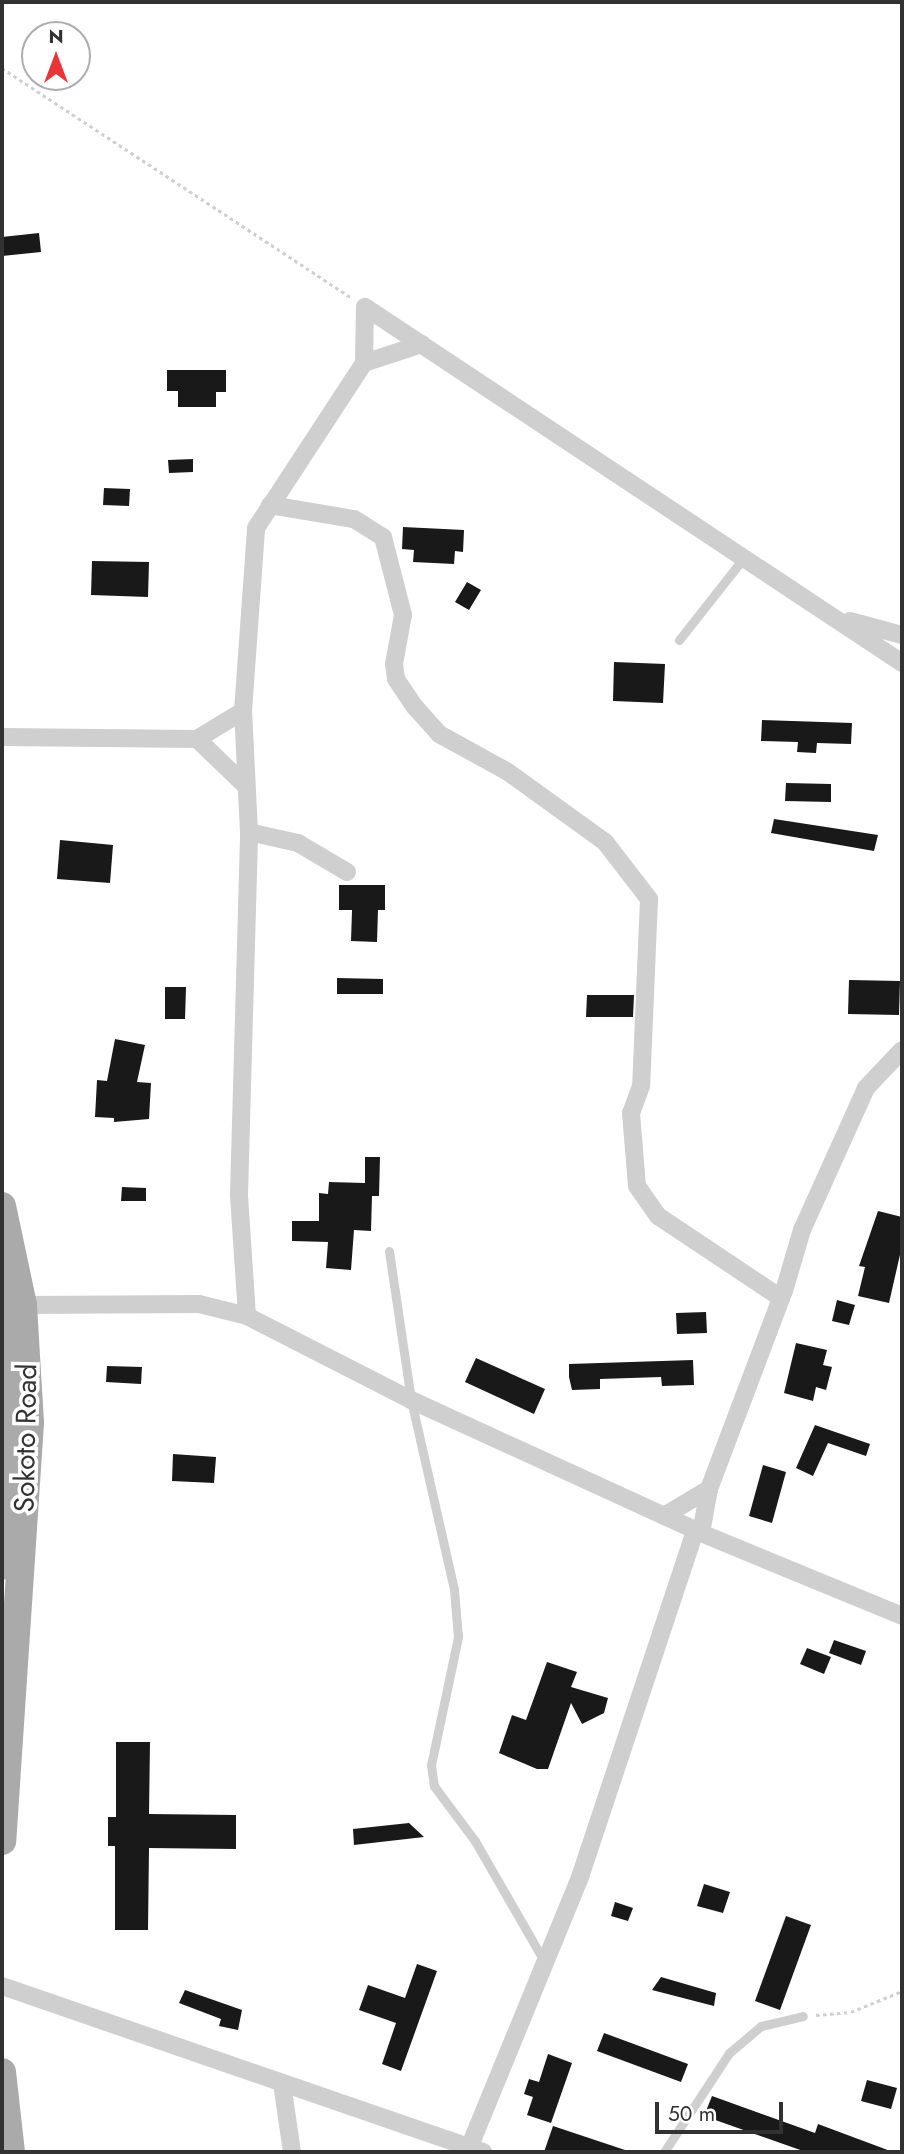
<!DOCTYPE html>
<style>
body{margin:0}
#map{position:relative;width:904px;height:2154px;overflow:hidden;background:#fff;font-family:Jost,sans-serif}
div>[style]{position:absolute}
.building>*{inset:0;background:#191919}
.path>*{height:2.5px;margin-top:-1.25px;transform-origin:0;background:repeating-linear-gradient(90deg,#cfcfcf 0 3.5px,transparent 0 7px)}
.service>*{height:9px;margin:-4.5px;padding:0 4.5px;transform-origin:4.5px;border-radius:4.5px;background:#cfcfcf}
.minor>*{height:18px;margin:-9px;padding:0 9px;transform-origin:9px;border-radius:9px;background:#cfcfcf}
.primary>*{height:28px;margin:-14px;padding:0 14px;transform-origin:14px;border-radius:14px;background:#aaa}
span{translate:-50% -50%;white-space:nowrap;text-align:center;line-height:1.15;-webkit-text-stroke:7px #fff;paint-order:stroke}
.street-label{font-size:28px;color:#323232}
.frame{position:absolute;inset:0;border:4px solid #323232;pointer-events:none}
.north{position:absolute;left:21px;top:21px;width:70px;height:70px;box-sizing:border-box;background:#fff;border:2px solid #adadad;border-radius:50%;rotate:0deg;font-size:19px;font-weight:700;line-height:28px;text-align:center;color:#323232}
.north::after{content:'';display:block;margin:auto;width:24px;height:32px;background:#e83538;clip-path:polygon(50% 0,100% 100%,50% 72%,0 100%)}
.scale{position:absolute;left:655px;top:2102px;width:128px;height:32px;box-sizing:border-box;border:4px solid #323232;border-top:0;padding-left:9px;font-size:21px;line-height:24px;white-space:nowrap;color:#323232;-webkit-text-stroke:5px #fff;paint-order:stroke}
</style>
<div id="map">
<div class="building">
<div style="clip-path:polygon(39px 233px,41px 252px,2px 256px,2px 237px)"></div>
<div style="clip-path:polygon(167px 370px,226px 370px,226px 392px,216px 392px,216px 407px,178px 407px,178px 391px,167px 391px)"></div>
<div style="clip-path:polygon(193px 459px,193px 472px,169px 473px,168px 460px)"></div>
<div style="clip-path:polygon(104px 488px,130px 489px,129px 506px,103px 505px)"></div>
<div style="clip-path:polygon(403px 527px,464px 530px,463px 552px,455px 551px,454px 564px,413px 562px,414px 550px,402px 549px)"></div>
<div style="clip-path:polygon(92px 561px,149px 562px,148px 597px,91px 595px)"></div>
<div style="clip-path:polygon(467px 582px,481px 590px,469px 610px,455px 602px)"></div>
<div style="clip-path:polygon(614px 662px,665px 664px,663px 703px,613px 701px)"></div>
<div style="clip-path:polygon(762px 720px,852px 723px,851px 744px,817px 743px,816px 753px,797px 752px,798px 742px,761px 741px)"></div>
<div style="clip-path:polygon(786px 783px,831px 784px,831px 802px,785px 801px)"></div>
<div style="clip-path:polygon(774px 819px,878px 835px,874px 851px,771px 833px)"></div>
<div style="clip-path:polygon(60px 840px,113px 845px,110px 883px,57px 879px)"></div>
<div style="clip-path:polygon(339px 885px,385px 885px,385px 910px,378px 910px,377px 942px,351px 941px,352px 910px,339px 910px)"></div>
<div style="clip-path:polygon(337px 978px,383px 979px,383px 994px,337px 994px)"></div>
<div style="clip-path:polygon(849px 980px,900px 981px,899px 1015px,848px 1014px)"></div>
<div style="clip-path:polygon(165px 987px,186px 987px,185px 1019px,165px 1019px)"></div>
<div style="clip-path:polygon(587px 995px,634px 995px,633px 1017px,586px 1017px)"></div>
<div style="clip-path:polygon(115px 1039px,145px 1045px,137px 1082px,151px 1083px,149px 1119px,114px 1122px,114px 1118px,95px 1117px,97px 1080px,107px 1081px)"></div>
<div style="clip-path:polygon(365px 1157px,380px 1157px,379px 1196px,372px 1196px,371px 1231px,354px 1230px,351px 1270px,326px 1268px,328px 1242px,292px 1241px,292px 1221px,319px 1221px,319px 1193px,328px 1194px,329px 1182px,365px 1183px)"></div>
<div style="clip-path:polygon(122px 1187px,146px 1188px,146px 1201px,121px 1201px)"></div>
<div style="clip-path:polygon(878px 1211px,902px 1217px,902px 1246px,889px 1303px,858px 1296px,865px 1267px,859px 1266px)"></div>
<div style="clip-path:polygon(837px 1300px,855px 1305px,849px 1325px,832px 1321px)"></div>
<div style="clip-path:polygon(706px 1312px,707px 1333px,677px 1334px,676px 1313px)"></div>
<div style="clip-path:polygon(796px 1343px,827px 1350px,823px 1365px,832px 1367px,826px 1390px,816px 1387px,813px 1401px,784px 1393px)"></div>
<div style="clip-path:polygon(476px 1358px,545px 1389px,534px 1414px,465px 1382px)"></div>
<div style="clip-path:polygon(693px 1360px,694px 1385px,662px 1386px,661px 1377px,600px 1379px,600px 1389px,572px 1390px,569px 1377px,569px 1364px)"></div>
<div style="clip-path:polygon(107px 1366px,142px 1367px,141px 1384px,106px 1382px)"></div>
<div style="clip-path:polygon(815px 1425px,870px 1444px,866px 1456px,828px 1443px,813px 1476px,796px 1468px)"></div>
<div style="clip-path:polygon(173px 1454px,216px 1457px,214px 1483px,172px 1481px)"></div>
<div style="clip-path:polygon(763px 1465px,786px 1472px,772px 1523px,749px 1516px)"></div>
<div style="clip-path:polygon(834px 1640px,866px 1651px,861px 1665px,829px 1653px)"></div>
<div style="clip-path:polygon(807px 1648px,831px 1657px,824px 1674px,800px 1664px)"></div>
<div style="clip-path:polygon(547px 1662px,577px 1672px,571px 1687px,608px 1698px,604px 1713px,582px 1724px,571px 1703px,548px 1769px,537px 1769px,499px 1753px,512px 1715px,526px 1720px)"></div>
<div style="clip-path:polygon(116px 1742px,150px 1742px,149px 1814px,236px 1815px,236px 1849px,149px 1848px,148px 1930px,115px 1930px,115px 1846px,108px 1846px,108px 1817px,116px 1817px)"></div>
<div style="clip-path:polygon(409px 1823px,424px 1837px,354px 1845px,353px 1829px)"></div>
<div style="clip-path:polygon(704px 1884px,730px 1892px,723px 1913px,697px 1906px)"></div>
<div style="clip-path:polygon(615px 1902px,633px 1908px,628px 1921px,611px 1916px)"></div>
<div style="clip-path:polygon(786px 1916px,811px 1925px,780px 2010px,755px 2001px)"></div>
<div style="clip-path:polygon(417px 1964px,437px 1971px,401px 2071px,382px 2064px,396px 2023px,359px 2010px,368px 1985px,405px 1998px)"></div>
<div style="clip-path:polygon(661px 1977px,716px 1993px,714px 2006px,652px 1990px)"></div>
<div style="clip-path:polygon(185px 1990px,242px 2010px,238px 2030px,219px 2026px,221px 2019px,179px 2003px)"></div>
<div style="clip-path:polygon(604px 2033px,688px 2064px,681px 2082px,597px 2051px)"></div>
<div style="clip-path:polygon(548px 2054px,572px 2063px,551px 2123px,527px 2115px,533px 2097px,524px 2094px,529px 2079px,539px 2082px)"></div>
<div style="clip-path:polygon(867px 2080px,897px 2088px,891px 2109px,861px 2101px)"></div>
<div style="clip-path:polygon(712px 2096px,815px 2133px,818px 2124px,893px 2152px,806px 2152px,704px 2116px)"></div>
<div style="clip-path:polygon(553px 2126px,625px 2150px,624px 2152px,544px 2152px)"></div>
</div>
<div class="path">
<div style="left:2px;top:68px;width:417px;rotate:33.3deg"></div>
<div style="left:816px;top:2015px;width:35px;rotate:-5deg"></div>
<div style="left:851px;top:2012px;width:55px;rotate:-22.4deg"></div>
</div>
<div class="service">
<div style="left:679px;top:640px;width:102px;rotate:-51.8deg"></div>
<div style="left:389px;top:1251px;width:151px;rotate:81.6deg"></div>
<div style="left:411px;top:1400px;width:195px;rotate:77.2deg"></div>
<div style="left:454px;top:1590px;width:47px;rotate:85.1deg"></div>
<div style="left:458px;top:1637px;width:131px;rotate:101.9deg"></div>
<div style="left:431px;top:1765px;width:21px;rotate:82deg"></div>
<div style="left:434px;top:1786px;width:69px;rotate:53.3deg"></div>
<div style="left:475px;top:1841px;width:138px;rotate:60.1deg"></div>
<div style="left:664px;top:2152px;width:118px;rotate:-56.7deg"></div>
<div style="left:729px;top:2053px;width:42px;rotate:-40.2deg"></div>
<div style="left:761px;top:2026px;width:43px;rotate:-13.4deg"></div>
</div>
<div class="minor">
<div style="left:365px;top:307px;width:644px;rotate:33.54deg"></div>
<div style="left:364px;top:363px;width:61px;rotate:-18.1deg"></div>
<div style="left:270px;top:505px;width:85px;rotate:9.5deg"></div>
<div style="left:354px;top:519px;width:34px;rotate:32deg"></div>
<div style="left:383px;top:537px;width:81px;rotate:75.6deg"></div>
<div style="left:403px;top:615px;width:50px;rotate:100.4deg"></div>
<div style="left:394px;top:664px;width:15px;rotate:82deg"></div>
<div style="left:396px;top:679px;width:34px;rotate:56deg"></div>
<div style="left:415px;top:707px;width:36px;rotate:48deg"></div>
<div style="left:439px;top:734px;width:79px;rotate:28.8deg"></div>
<div style="left:508px;top:772px;width:120px;rotate:35.8deg"></div>
<div style="left:605px;top:842px;width:72px;rotate:52.3deg"></div>
<div style="left:649px;top:899px;width:187px;rotate:92.4deg"></div>
<div style="left:641px;top:1086px;width:29px;rotate:110deg"></div>
<div style="left:631px;top:1113px;width:73px;rotate:85.3deg"></div>
<div style="left:637px;top:1186px;width:37px;rotate:55deg"></div>
<div style="left:658px;top:1216px;width:148px;rotate:33.7deg"></div>
<div style="left:850px;top:621px;width:54px;rotate:15.1deg"></div>
<div style="left:2px;top:737px;width:195px;rotate:0.6deg"></div>
<div style="left:197px;top:739px;width:54px;rotate:-31.3deg"></div>
<div style="left:197px;top:739px;width:66px;rotate:43.8deg"></div>
<div style="left:249px;top:832px;width:50px;rotate:12.7deg"></div>
<div style="left:298px;top:843px;width:57px;rotate:30.6deg"></div>
<div style="left:23px;top:1305px;width:176px;rotate:-0.3deg"></div>
<div style="left:199px;top:1304px;width:49px;rotate:14deg"></div>
<div style="left:247px;top:1316px;width:184px;rotate:27.1deg"></div>
<div style="left:411px;top:1400px;width:319px;rotate:24.6deg"></div>
<div style="left:701px;top:1533px;width:217px;rotate:22.4deg"></div>
<div style="left:247px;top:1316px;width:121px;rotate:-93.8deg"></div>
<div style="left:239px;top:1195px;width:363px;rotate:-88.4deg"></div>
<div style="left:249px;top:832px;width:121px;rotate:-92.8deg"></div>
<div style="left:243px;top:711px;width:183px;rotate:-85.9deg"></div>
<div style="left:256px;top:528px;width:197px;rotate:-56.8deg"></div>
<div style="left:364px;top:363px;width:56px;rotate:-89deg"></div>
<div style="left:664px;top:1516px;width:52px;rotate:-31deg"></div>
<div style="left:701px;top:1533px;width:45px;rotate:-79.7deg"></div>
<div style="left:709px;top:1489px;width:212px;rotate:-69.3deg"></div>
<div style="left:784px;top:1291px;width:64px;rotate:-73.6deg"></div>
<div style="left:802px;top:1230px;width:156px;rotate:-65.7deg"></div>
<div style="left:866px;top:1088px;width:52px;rotate:-46.5deg"></div>
<div style="left:2px;top:1986px;width:509px;rotate:19.04deg"></div>
<div style="left:282px;top:2083px;width:70px;rotate:81.8deg"></div>
<div style="left:469px;top:2148px;width:293px;rotate:-67.7deg"></div>
<div style="left:580px;top:1877px;width:365px;rotate:-71.6deg"></div>
</div>
<div class="primary">
<div style="left:2px;top:1206px;width:101px;rotate:78deg"></div>
<div style="left:23px;top:1305px;width:118px;rotate:86.6deg"></div>
<div style="left:30px;top:1423px;width:419px;rotate:93.8deg"></div>
<div style="left:2px;top:1297px;width:126px;rotate:86.4deg"></div>
<div style="left:10px;top:1423px;width:143px;rotate:93.2deg"></div>
<div style="left:2px;top:2072px;width:81px;rotate:83.6deg"></div>
</div>
<div class="street-label">
<span style="left:26px;top:1438px;rotate:-89deg">Sokoto Road</span>
</div>
<div class="frame"></div>
<div class="north">N</div>
<div class="scale">50 m</div>
</div>
